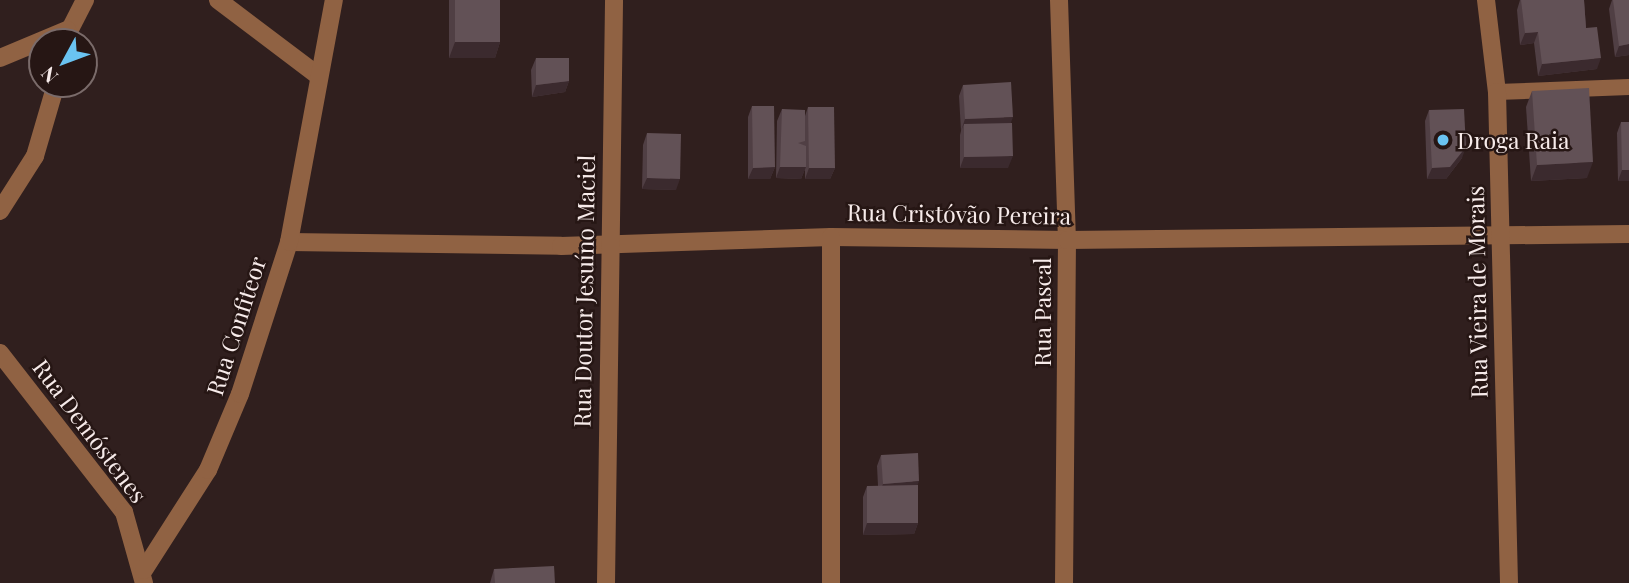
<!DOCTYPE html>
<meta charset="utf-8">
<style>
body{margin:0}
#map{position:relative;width:1629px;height:583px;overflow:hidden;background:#301f1e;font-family:"Playfair Display",serif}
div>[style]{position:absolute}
.service>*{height:16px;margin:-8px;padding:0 8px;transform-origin:8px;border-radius:8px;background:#906243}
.minor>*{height:18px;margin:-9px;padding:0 9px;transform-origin:9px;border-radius:9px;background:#906243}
.tertiary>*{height:18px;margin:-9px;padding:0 9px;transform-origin:9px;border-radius:9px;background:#906243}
.wall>*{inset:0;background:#503f44}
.shaded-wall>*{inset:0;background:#3b2a2e}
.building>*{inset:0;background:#625156}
.dots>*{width:19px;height:19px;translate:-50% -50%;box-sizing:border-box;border:4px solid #261614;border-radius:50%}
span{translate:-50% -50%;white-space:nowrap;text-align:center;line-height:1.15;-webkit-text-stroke:5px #261614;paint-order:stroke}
.poi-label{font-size:23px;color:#f7ebea}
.left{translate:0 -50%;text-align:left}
.street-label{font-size:23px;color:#f7ebea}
.north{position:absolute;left:28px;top:28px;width:70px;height:70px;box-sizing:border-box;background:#261614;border:2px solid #7a6b6a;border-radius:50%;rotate:229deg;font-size:19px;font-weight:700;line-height:28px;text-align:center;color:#f7ebea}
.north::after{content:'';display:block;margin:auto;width:24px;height:32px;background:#6ac3f1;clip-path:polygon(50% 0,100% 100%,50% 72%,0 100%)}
</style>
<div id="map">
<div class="service">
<div style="left:1497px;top:92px;width:132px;rotate:-2.2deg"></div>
</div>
<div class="minor">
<div style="left:218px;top:0;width:124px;rotate:37.1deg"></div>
<div style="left:1059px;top:0;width:240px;rotate:88.1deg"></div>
<div style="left:1067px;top:240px;width:343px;rotate:90.5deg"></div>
<div style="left:65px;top:39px;width:44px;rotate:-62.9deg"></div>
<div style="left:0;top:58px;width:73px;rotate:-22.7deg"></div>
<div style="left:0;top:211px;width:65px;rotate:-57.5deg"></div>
<div style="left:35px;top:156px;width:75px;rotate:-73.7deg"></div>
<div style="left:289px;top:242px;width:272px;rotate:0.8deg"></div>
<div style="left:561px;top:246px;width:270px;rotate:-1.9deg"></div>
<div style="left:831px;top:237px;width:236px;rotate:0.7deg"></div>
<div style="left:1067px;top:240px;width:562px;rotate:-0.61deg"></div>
<div style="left:0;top:353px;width:202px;rotate:52.1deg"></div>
<div style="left:124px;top:512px;width:74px;rotate:74.3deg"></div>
<div style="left:144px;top:570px;width:119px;rotate:-57.4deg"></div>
<div style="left:208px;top:470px;width:82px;rotate:-67.2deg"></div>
<div style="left:240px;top:394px;width:160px;rotate:-72.1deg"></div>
<div style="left:289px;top:242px;width:246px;rotate:-79.5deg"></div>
<div style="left:831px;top:583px;width:346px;rotate:-90deg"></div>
</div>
<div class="tertiary">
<div style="left:1486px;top:0;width:93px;rotate:83.2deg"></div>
<div style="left:1497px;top:92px;width:491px;rotate:88.6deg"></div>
<div style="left:606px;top:583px;width:583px;rotate:-89.21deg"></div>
</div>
<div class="wall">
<div style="clip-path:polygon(449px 0,500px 0,500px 42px,495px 58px,449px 58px)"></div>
<div style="clip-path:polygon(1520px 0,1584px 0,1586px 28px,1597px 69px,1538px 76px,1534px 43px,1520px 45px,1517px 10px)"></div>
<div style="clip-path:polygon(1612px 0,1629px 0,1629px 55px,1615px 57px,1609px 9px)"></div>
<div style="clip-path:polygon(536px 58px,569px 81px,565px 92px,532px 97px,531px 70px)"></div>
<div style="clip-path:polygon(963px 85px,1011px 123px,1008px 168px,960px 168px,960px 135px,961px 131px,959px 96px)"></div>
<div style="clip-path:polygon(1532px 91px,1587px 178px,1531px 181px,1526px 107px)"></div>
<div style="clip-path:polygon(752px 106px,775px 167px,770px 179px,748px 179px,748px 117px)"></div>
<div style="clip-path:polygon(808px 107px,835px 168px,830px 179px,805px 179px,805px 169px,801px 179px,776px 178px,777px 121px,782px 109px,805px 116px)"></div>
<div style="clip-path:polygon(1429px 110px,1462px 158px,1446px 179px,1427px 179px,1425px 121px)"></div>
<div style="clip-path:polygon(1621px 122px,1629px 181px,1618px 181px,1617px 133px)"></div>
<div style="clip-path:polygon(647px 133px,676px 190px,642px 189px,643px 145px)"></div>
<div style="clip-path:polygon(881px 455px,918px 486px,918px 523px,914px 534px,863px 535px,863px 497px,867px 486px,878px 486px,877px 466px)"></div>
<div style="clip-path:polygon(494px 569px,555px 583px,490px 583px)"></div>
</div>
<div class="shaded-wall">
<div style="clip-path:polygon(1538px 32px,1534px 43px,1520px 45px,1525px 33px)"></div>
<div style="clip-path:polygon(455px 42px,500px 42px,495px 58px,449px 58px)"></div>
<div style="clip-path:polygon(1629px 44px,1629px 55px,1615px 57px,1619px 46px)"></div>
<div style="clip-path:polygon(1601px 58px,1597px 69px,1538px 76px,1542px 64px)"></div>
<div style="clip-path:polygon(569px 81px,565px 92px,532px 97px,536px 85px)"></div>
<div style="clip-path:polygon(1013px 117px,1009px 128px,964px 124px,961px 131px,965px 119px)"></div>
<div style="clip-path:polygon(1466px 147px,1462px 158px,1446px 179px,1427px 179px,1432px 168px)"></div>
<div style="clip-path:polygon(1013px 156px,1008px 168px,960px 168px,964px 157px)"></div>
<div style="clip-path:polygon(1593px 162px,1587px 178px,1531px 181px,1537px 165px)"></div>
<div style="clip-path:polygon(775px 167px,770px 179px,748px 179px,753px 168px)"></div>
<div style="clip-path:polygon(780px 167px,806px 167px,801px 179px,776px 178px)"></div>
<div style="clip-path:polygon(809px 168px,835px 168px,830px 179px,805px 179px)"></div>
<div style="clip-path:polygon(1622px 170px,1629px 170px,1629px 181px,1618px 181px)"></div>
<div style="clip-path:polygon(647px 178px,680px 179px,676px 190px,642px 189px)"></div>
<div style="clip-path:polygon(919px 481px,915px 493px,879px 495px,883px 484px)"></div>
<div style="clip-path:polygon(867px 523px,918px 523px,914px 534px,863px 535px)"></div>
</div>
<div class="building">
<div style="clip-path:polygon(455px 0,500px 0,500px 42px,455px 42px)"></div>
<div style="clip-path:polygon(1521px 0,1584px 0,1586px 28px,1597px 27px,1601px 58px,1542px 64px,1538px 32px,1525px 33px)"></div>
<div style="clip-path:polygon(1613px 0,1629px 0,1629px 44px,1619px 46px)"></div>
<div style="clip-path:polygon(536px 58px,569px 58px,569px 81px,536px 85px)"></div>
<div style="clip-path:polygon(1011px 82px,1013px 117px,965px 119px,963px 85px)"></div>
<div style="clip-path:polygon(1589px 88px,1593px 162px,1537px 165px,1532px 91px)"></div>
<div style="clip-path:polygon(752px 106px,774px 106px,775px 167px,753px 168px)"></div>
<div style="clip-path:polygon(808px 107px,834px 107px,835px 168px,809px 168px)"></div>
<div style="clip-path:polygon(782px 109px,805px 110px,805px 141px,798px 143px,806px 146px,806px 167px,780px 167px)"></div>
<div style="clip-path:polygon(1464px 109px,1466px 147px,1450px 167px,1432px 168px,1429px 110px)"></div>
<div style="clip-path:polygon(1621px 122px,1629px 122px,1629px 170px,1622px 170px)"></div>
<div style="clip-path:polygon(1012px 123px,1013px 156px,964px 157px,964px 124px)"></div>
<div style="clip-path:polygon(647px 133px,681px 134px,680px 179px,647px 178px)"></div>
<div style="clip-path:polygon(918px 453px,919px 481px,883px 484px,881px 455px)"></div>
<div style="clip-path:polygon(918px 485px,918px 523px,867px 523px,867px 486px)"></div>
<div style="clip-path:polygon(554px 566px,555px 583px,495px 583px,494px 569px)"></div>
</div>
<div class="dots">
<div style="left:1443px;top:140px;background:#6ac3f1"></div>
</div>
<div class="poi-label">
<span class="left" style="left:1457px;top:140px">Droga Raia</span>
</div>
<div class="street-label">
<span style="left:959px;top:214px;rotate:1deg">Rua Cristóvão Pereira</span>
<span style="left:584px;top:291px;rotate:-89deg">Rua Doutor Jesuíno Maciel</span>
<span style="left:1477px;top:292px;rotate:-91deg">Rua Vieira de Morais</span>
<span style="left:1042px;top:312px;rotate:-90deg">Rua Pascal</span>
<span style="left:236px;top:326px;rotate:-72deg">Rua Confiteor</span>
<span style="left:90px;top:431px;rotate:53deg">Rua Demóstenes</span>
</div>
<div class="north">N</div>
</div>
